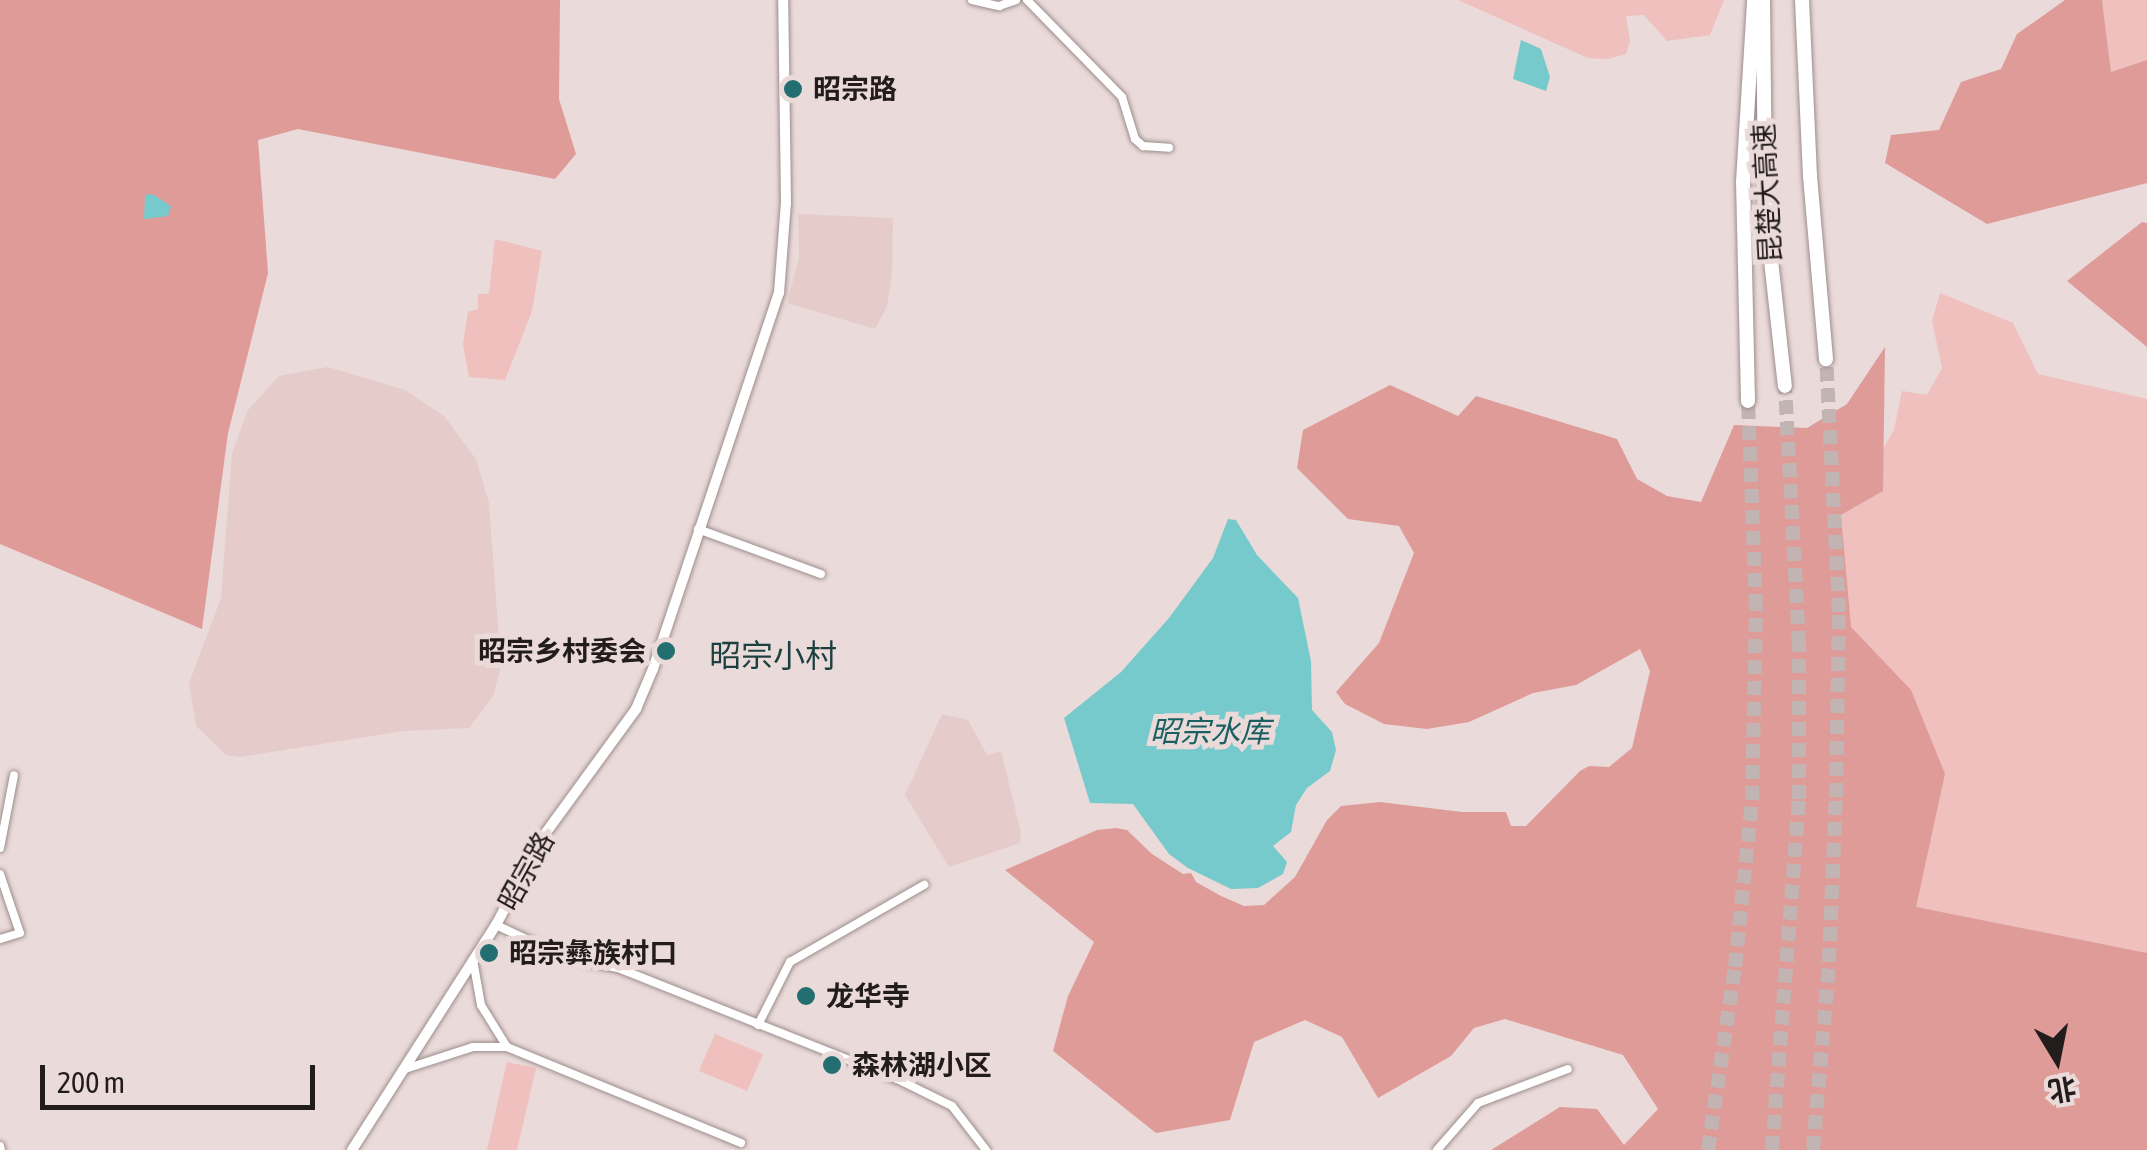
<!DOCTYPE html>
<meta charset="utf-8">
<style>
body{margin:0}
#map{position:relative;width:2147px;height:1150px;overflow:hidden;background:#eadad9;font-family:"Asap Condensed","Noto Sans SC",sans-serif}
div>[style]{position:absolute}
.built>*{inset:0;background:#e5cccb}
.green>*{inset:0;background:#efc0be}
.forest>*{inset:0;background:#de9b98}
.water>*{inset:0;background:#77cacc}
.highway-tunnel>*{height:14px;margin-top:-7px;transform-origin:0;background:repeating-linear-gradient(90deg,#c2b4b3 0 14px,transparent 0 21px)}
.roads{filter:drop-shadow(0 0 2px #9c8e8d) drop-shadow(0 0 2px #9c8e8d)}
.street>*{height:8px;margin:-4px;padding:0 4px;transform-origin:4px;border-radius:4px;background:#fff}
.secondary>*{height:10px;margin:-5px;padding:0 5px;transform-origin:5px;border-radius:5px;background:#fff}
.highway>*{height:14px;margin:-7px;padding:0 7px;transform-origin:7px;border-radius:7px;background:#fff}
.dots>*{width:28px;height:28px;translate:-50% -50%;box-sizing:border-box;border:5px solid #eadad9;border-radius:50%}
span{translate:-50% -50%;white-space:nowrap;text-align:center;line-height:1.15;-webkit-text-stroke:10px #eadad9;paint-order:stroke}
.poi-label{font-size:28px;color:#221c1c;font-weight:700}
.left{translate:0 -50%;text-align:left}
.right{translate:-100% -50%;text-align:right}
.street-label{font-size:28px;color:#221c1c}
.water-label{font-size:30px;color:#1a6062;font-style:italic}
.quarter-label{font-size:32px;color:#1c3f40}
.north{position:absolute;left:2007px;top:1010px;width:100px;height:100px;-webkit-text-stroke:8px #eadad9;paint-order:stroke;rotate:170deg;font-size:28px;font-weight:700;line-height:40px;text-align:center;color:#221c1c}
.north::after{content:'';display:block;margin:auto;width:35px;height:45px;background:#221c1c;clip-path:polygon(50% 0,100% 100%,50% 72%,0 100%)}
.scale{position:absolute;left:40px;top:1065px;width:275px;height:45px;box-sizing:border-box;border:5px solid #221c1c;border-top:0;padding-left:12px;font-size:30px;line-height:35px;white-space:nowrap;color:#221c1c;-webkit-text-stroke:8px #eadad9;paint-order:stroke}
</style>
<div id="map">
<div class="built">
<div style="clip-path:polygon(798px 214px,893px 218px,892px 274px,887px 306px,875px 329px,787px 303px,799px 258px)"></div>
<div style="clip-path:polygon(328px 367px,405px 390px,444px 416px,476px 459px,489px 503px,501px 667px,493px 696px,469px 728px,403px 731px,240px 757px,226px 755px,196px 726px,189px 683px,221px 598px,232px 453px,248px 410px,279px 376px)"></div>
<div style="clip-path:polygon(942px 714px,968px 720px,987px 755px,1001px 751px,1021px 833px,1020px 843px,949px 867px,905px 795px)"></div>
</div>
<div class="green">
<div style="clip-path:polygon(1458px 0,1724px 0,1710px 35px,1667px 41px,1644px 15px,1626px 16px,1630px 41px,1626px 54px,1608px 59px,1588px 58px)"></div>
<div style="clip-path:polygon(2102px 0,2147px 0,2147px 60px,2111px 72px)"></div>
<div style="clip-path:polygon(495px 239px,542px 251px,532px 311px,505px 380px,469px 377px,463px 345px,468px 312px,478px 309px,478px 294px,489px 294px)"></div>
<div style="clip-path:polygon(1940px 293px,2013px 323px,2038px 374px,2147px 399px,2147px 953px,1915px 908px,1945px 774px,1850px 627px,1841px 515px,1883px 491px,1883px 449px,1894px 430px,1902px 391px,1927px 395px,1942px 368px,1932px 321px)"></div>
<div style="clip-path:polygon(715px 1034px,763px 1054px,747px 1091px,699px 1071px)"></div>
<div style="clip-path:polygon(507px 1062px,536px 1068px,517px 1150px,487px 1150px)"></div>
</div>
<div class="forest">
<div style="clip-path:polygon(0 0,560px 0,559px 99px,576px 154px,555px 179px,298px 129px,258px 140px,268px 273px,228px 433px,202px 629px,0 544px)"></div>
<div style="clip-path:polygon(2065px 0,2102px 0,2111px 72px,2147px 60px,2147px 183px,1987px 224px,1885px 163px,1891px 135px,1939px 130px,1961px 82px,2001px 69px,2017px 34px)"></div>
<div style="clip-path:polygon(2142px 222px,2147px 223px,2147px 347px,2067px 281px)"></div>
<div style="clip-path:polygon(1885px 347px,1883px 491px,1841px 515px,1851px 627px,1911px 690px,1945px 774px,1916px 907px,2147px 953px,2147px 1150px,1491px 1150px,1560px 1107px,1597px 1109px,1624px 1145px,1658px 1109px,1623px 1055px,1505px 1019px,1474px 1028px,1451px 1056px,1378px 1098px,1342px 1037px,1305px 1020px,1254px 1042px,1230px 1120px,1156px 1133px,1053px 1051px,1068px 996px,1094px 942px,1005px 870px,1097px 830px,1116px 828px,1127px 830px,1152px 854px,1183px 874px,1191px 873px,1196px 882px,1221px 896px,1244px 906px,1264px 905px,1295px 877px,1327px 820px,1341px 806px,1380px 802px,1462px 812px,1506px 812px,1511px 826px,1526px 826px,1580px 771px,1589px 766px,1609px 767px,1632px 748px,1650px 671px,1640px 649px,1576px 685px,1533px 693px,1469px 722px,1427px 729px,1384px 724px,1345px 704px,1336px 692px,1379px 643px,1414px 553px,1399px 526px,1348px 519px,1297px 468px,1303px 430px,1390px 385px,1458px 416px,1476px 396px,1617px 439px,1637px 479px,1667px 496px,1701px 502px,1734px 425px,1807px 428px,1847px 404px)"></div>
</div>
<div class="water">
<div style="clip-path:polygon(1521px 40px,1541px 49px,1550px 77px,1546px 91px,1513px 79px)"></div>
<div style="clip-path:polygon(152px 194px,171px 206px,168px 216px,144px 219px,145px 195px)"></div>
<div style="clip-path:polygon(1228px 519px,1236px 520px,1257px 555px,1298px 598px,1311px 661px,1312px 710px,1332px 732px,1336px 750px,1330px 771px,1307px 788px,1296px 805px,1291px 832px,1273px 846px,1287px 862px,1283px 874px,1258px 888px,1231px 889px,1188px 868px,1169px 854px,1133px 804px,1090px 803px,1064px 718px,1121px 672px,1169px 618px,1213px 558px)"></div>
</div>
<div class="highway-tunnel">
<div style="left:1708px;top:1150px;width:185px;rotate:-81.6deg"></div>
<div style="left:1735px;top:967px;width:168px;rotate:-84.2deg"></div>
<div style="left:1752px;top:800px;width:192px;rotate:-88.8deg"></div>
<div style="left:1756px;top:608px;width:207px;rotate:-92.2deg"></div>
<div style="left:1772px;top:1150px;width:352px;rotate:-85.6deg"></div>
<div style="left:1799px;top:799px;width:154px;rotate:-90deg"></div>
<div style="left:1799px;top:645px;width:259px;rotate:-93.1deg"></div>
<div style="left:1813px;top:1150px;width:189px;rotate:-85.1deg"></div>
<div style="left:1829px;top:962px;width:165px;rotate:-87.6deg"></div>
<div style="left:1836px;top:797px;width:185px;rotate:-89.1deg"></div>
<div style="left:1839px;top:612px;width:253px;rotate:-92.9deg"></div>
</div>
<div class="roads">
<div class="street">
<div style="left:972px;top:0;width:28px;rotate:13deg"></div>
<div style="left:999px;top:6px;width:18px;rotate:-19deg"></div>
<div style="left:1027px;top:0;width:136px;rotate:45.6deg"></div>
<div style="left:1122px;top:97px;width:44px;rotate:72.8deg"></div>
<div style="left:1135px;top:139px;width:11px;rotate:41deg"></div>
<div style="left:1143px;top:146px;width:26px;rotate:4deg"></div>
<div style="left:698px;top:529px;width:131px;rotate:20.1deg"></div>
<div style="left:0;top:848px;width:74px;rotate:-79.1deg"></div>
<div style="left:0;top:874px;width:62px;rotate:71.3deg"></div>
<div style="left:20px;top:933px;width:21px;rotate:163deg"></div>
<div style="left:496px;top:925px;width:78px;rotate:24.9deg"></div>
<div style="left:567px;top:958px;width:52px;rotate:11.1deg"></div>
<div style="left:618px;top:968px;width:300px;rotate:21.7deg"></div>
<div style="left:897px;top:1079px;width:61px;rotate:26.1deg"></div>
<div style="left:952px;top:1106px;width:56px;rotate:52.3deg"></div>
<div style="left:758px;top:1025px;width:71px;rotate:-63.1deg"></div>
<div style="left:790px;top:962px;width:155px;rotate:-29.9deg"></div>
<div style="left:507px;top:1047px;width:253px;rotate:22.3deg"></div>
<div style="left:405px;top:1069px;width:71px;rotate:-17.9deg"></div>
<div style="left:473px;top:1047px;width:34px"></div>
<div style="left:507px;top:1047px;width:49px;rotate:-121.8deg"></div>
<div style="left:481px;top:1005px;width:46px;rotate:-100.1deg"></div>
<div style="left:0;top:1146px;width:4px;rotate:76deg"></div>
<div style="left:1437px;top:1150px;width:62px;rotate:-48.9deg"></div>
<div style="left:1478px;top:1103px;width:96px;rotate:-20.7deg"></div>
</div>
<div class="secondary">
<div style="left:352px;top:1150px;width:267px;rotate:-57.4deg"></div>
<div style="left:496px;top:925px;width:98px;rotate:-62.1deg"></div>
<div style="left:542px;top:838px;width:160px;rotate:-53.9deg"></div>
<div style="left:636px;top:709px;width:43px;rotate:-67deg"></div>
<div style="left:653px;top:669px;width:397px;rotate:-71.5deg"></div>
<div style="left:779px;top:293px;width:90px;rotate:-85.6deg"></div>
<div style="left:786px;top:203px;width:203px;rotate:-90.8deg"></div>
</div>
<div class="highway">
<div style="left:1763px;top:0;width:206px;rotate:89.4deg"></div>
<div style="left:1765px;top:206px;width:181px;rotate:83.7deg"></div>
<div style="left:1802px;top:0;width:176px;rotate:87.4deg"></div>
<div style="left:1810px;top:176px;width:184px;rotate:85deg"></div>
<div style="left:1748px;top:401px;width:219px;rotate:-91.3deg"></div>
<div style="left:1743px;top:182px;width:182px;rotate:-86.5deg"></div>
</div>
</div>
<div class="dots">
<div style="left:793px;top:89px;background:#236e70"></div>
<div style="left:666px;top:651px;background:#236e70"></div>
<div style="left:489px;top:953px;background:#236e70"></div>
<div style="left:806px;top:996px;background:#236e70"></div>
<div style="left:832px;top:1065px;background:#236e70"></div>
</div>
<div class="poi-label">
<span class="left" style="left:813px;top:89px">昭宗路</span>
<span class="right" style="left:646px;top:651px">昭宗乡村委会</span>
<span class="left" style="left:509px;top:953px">昭宗彝族村口</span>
<span class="left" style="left:826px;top:996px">龙华寺</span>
<span class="left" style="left:852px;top:1065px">森林湖小区</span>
</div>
<div class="street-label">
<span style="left:1767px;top:193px;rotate:-93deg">昆楚大高速</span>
<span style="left:526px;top:871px;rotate:-61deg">昭宗路</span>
</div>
<div class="water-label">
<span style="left:1210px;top:731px">昭宗水库</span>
</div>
<div class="quarter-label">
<span style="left:773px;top:656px">昭宗小村</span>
</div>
<div class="north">北</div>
<div class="scale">200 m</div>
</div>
